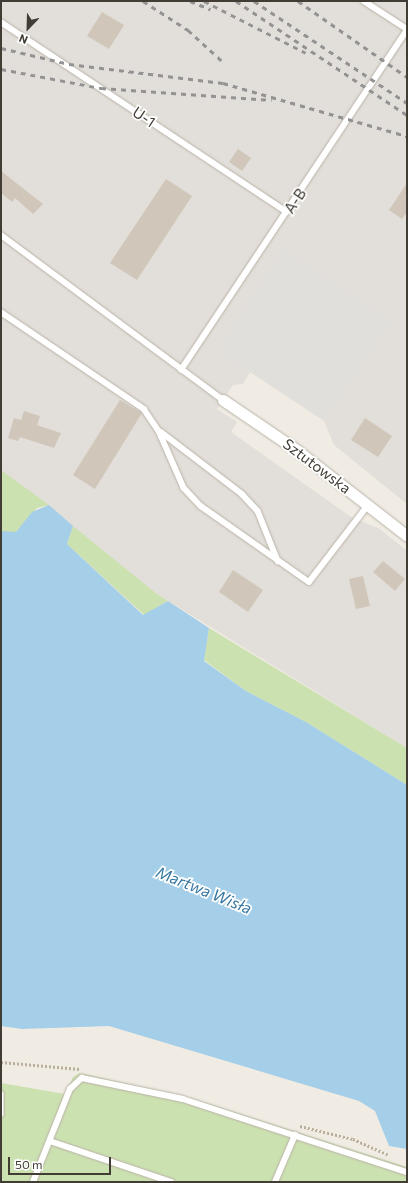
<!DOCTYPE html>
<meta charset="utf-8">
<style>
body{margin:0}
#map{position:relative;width:408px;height:1183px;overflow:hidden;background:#f0ece4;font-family:Commissioner,sans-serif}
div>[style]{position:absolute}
.industrial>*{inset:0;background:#e2ded9}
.green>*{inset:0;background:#cce1b0}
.parking>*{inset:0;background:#e1dfdc}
.water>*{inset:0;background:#a5cee8}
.building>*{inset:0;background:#d0c7ba}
.path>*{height:2.5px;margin-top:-1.25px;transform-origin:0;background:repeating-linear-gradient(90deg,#baae9a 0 2px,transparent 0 4px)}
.roads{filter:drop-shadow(0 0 1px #bab3a8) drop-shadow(0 0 1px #bab3a8)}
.lane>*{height:5.5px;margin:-2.75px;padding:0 2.75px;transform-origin:2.75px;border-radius:2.75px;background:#fff}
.street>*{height:11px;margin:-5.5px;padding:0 5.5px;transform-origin:5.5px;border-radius:5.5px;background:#fff}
.rail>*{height:3px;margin-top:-1.5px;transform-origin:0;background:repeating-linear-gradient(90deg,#939393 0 5px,transparent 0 10px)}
span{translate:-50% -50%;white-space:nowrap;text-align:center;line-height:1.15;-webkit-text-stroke:3.5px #fff;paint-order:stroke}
.street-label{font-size:15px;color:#413c34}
.water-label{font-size:16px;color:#3978a1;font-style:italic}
.frame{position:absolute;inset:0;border:2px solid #413c34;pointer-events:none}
.north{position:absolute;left:8px;top:8px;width:40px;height:40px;-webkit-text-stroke:3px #fff;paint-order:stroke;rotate:203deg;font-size:11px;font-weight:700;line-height:16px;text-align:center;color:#413c34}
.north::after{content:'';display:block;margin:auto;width:14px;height:18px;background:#413c34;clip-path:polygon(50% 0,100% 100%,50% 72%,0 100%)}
.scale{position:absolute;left:8px;top:1157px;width:103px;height:18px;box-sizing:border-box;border:2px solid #413c34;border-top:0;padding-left:5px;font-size:12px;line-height:14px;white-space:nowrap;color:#413c34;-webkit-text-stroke:3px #fff;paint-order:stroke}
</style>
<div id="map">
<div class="industrial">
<div style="clip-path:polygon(1px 1px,407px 1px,407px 504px,334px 445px,324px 421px,390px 322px,224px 355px,250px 372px,243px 384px,233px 385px,217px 409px,237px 422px,231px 432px,351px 517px,380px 529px,407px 551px,407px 748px,157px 594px,1px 470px)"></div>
</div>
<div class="green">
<div style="clip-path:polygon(1px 470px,49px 505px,37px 508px,16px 532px,9px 534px,1px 531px)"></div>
<div style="clip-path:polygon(73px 526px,157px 594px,168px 601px,144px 615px,67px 544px)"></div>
<div style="clip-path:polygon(209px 628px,407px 748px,407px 785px,306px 722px,246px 691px,204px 660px)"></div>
<div style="clip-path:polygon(80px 1073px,190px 1098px,407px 1167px,407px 1182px,1px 1182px,1px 1083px,65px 1094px,73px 1077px)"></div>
</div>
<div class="parking">
<div style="clip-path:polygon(284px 251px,390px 322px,324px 421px,224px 355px,224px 342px)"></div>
</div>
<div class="water">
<div style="clip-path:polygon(49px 505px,73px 526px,67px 544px,143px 615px,168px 601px,209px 628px,204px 661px,246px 691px,306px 722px,407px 785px,407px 1149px,389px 1146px,375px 1111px,359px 1101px,109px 1026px,22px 1029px,1px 1026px,1px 531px,16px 532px,32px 512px)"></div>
</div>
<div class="building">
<div style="clip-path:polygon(102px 12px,124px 25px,109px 49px,87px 36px)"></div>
<div style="clip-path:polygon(238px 149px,251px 158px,242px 171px,229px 162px)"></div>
<div style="clip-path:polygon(1px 171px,43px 204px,33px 214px,15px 198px,12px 202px,1px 193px)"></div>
<div style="clip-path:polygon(166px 179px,192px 196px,137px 280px,110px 263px)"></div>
<div style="clip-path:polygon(407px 183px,407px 212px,402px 219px,389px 210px)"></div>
<div style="clip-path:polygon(120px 400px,142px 413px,95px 489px,73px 475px)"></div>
<div style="clip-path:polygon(24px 411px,40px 416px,37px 425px,61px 433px,54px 448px,20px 437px,18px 441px,8px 438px,14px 418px,21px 420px)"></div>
<div style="clip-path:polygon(365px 418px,392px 436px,378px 457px,351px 440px)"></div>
<div style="clip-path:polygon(383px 561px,405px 579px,395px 591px,373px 572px)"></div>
<div style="clip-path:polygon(233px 570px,263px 590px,248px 612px,219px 592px)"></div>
<div style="clip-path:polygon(363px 576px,370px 606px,356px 609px,349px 579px)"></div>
</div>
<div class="path">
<div style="left:1px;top:1062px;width:79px;rotate:5.1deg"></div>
<div style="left:300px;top:1126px;width:55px;rotate:13.8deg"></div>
<div style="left:353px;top:1139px;width:39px;rotate:24deg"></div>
</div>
<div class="roads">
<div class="lane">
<div style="left:364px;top:1px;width:51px;rotate:33.1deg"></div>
<div style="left:1px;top:22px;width:343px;rotate:33.6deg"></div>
<div style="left:1px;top:235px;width:277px;rotate:36.6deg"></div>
<div style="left:1px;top:312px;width:173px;rotate:34.1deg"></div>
<div style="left:144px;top:409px;width:27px;rotate:56deg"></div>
<div style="left:159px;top:431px;width:62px;rotate:66.3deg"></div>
<div style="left:184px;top:488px;width:25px;rotate:47deg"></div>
<div style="left:201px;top:506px;width:132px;rotate:35.1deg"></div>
<div style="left:309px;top:582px;width:97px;rotate:-52.5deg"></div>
<div style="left:181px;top:370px;width:408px;rotate:-56.4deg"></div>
<div style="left:161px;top:432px;width:102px;rotate:37.4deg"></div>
<div style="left:242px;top:494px;width:23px;rotate:47deg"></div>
<div style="left:258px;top:511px;width:54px;rotate:68.2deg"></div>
<div style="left:1px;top:1094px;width:20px;rotate:90deg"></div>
<div style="left:50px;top:1141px;width:128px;rotate:18.7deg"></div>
<div style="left:33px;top:1182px;width:100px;rotate:-68.3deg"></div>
<div style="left:70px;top:1089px;width:16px;rotate:-43deg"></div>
<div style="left:82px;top:1078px;width:103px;rotate:11.7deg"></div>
<div style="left:183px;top:1099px;width:236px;rotate:18.1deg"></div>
<div style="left:275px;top:1182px;width:51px;rotate:-66.9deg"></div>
</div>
<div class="street">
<div style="left:223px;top:400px;width:91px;rotate:34.2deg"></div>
<div style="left:298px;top:451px;width:138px;rotate:37.9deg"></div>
</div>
</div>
<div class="rail">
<div style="left:143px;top:1px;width:54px;rotate:32.8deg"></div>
<div style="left:188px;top:30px;width:45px;rotate:42.3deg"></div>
<div style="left:190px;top:1px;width:22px;rotate:22deg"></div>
<div style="left:204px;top:1px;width:114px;rotate:27deg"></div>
<div style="left:236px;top:1px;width:206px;rotate:33.7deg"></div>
<div style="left:254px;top:1px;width:184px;rotate:33.7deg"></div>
<div style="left:298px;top:1px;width:133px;rotate:34.9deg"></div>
<div style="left:1px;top:48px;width:70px;rotate:13.2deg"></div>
<div style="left:69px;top:64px;width:155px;rotate:7deg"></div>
<div style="left:223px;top:83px;width:191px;rotate:16.1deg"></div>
<div style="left:1px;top:69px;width:102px;rotate:10.8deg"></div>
<div style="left:101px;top:88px;width:171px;rotate:4deg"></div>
</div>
<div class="street-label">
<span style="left:144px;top:117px;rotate:34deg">U-1</span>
<span style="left:295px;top:201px;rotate:-56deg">A-B</span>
<span style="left:317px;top:466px;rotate:37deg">Sztutowska</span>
</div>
<div class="water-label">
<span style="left:204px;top:890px;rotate:22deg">Martwa Wisła</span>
</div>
<div class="frame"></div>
<div class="north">N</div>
<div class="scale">50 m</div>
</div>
